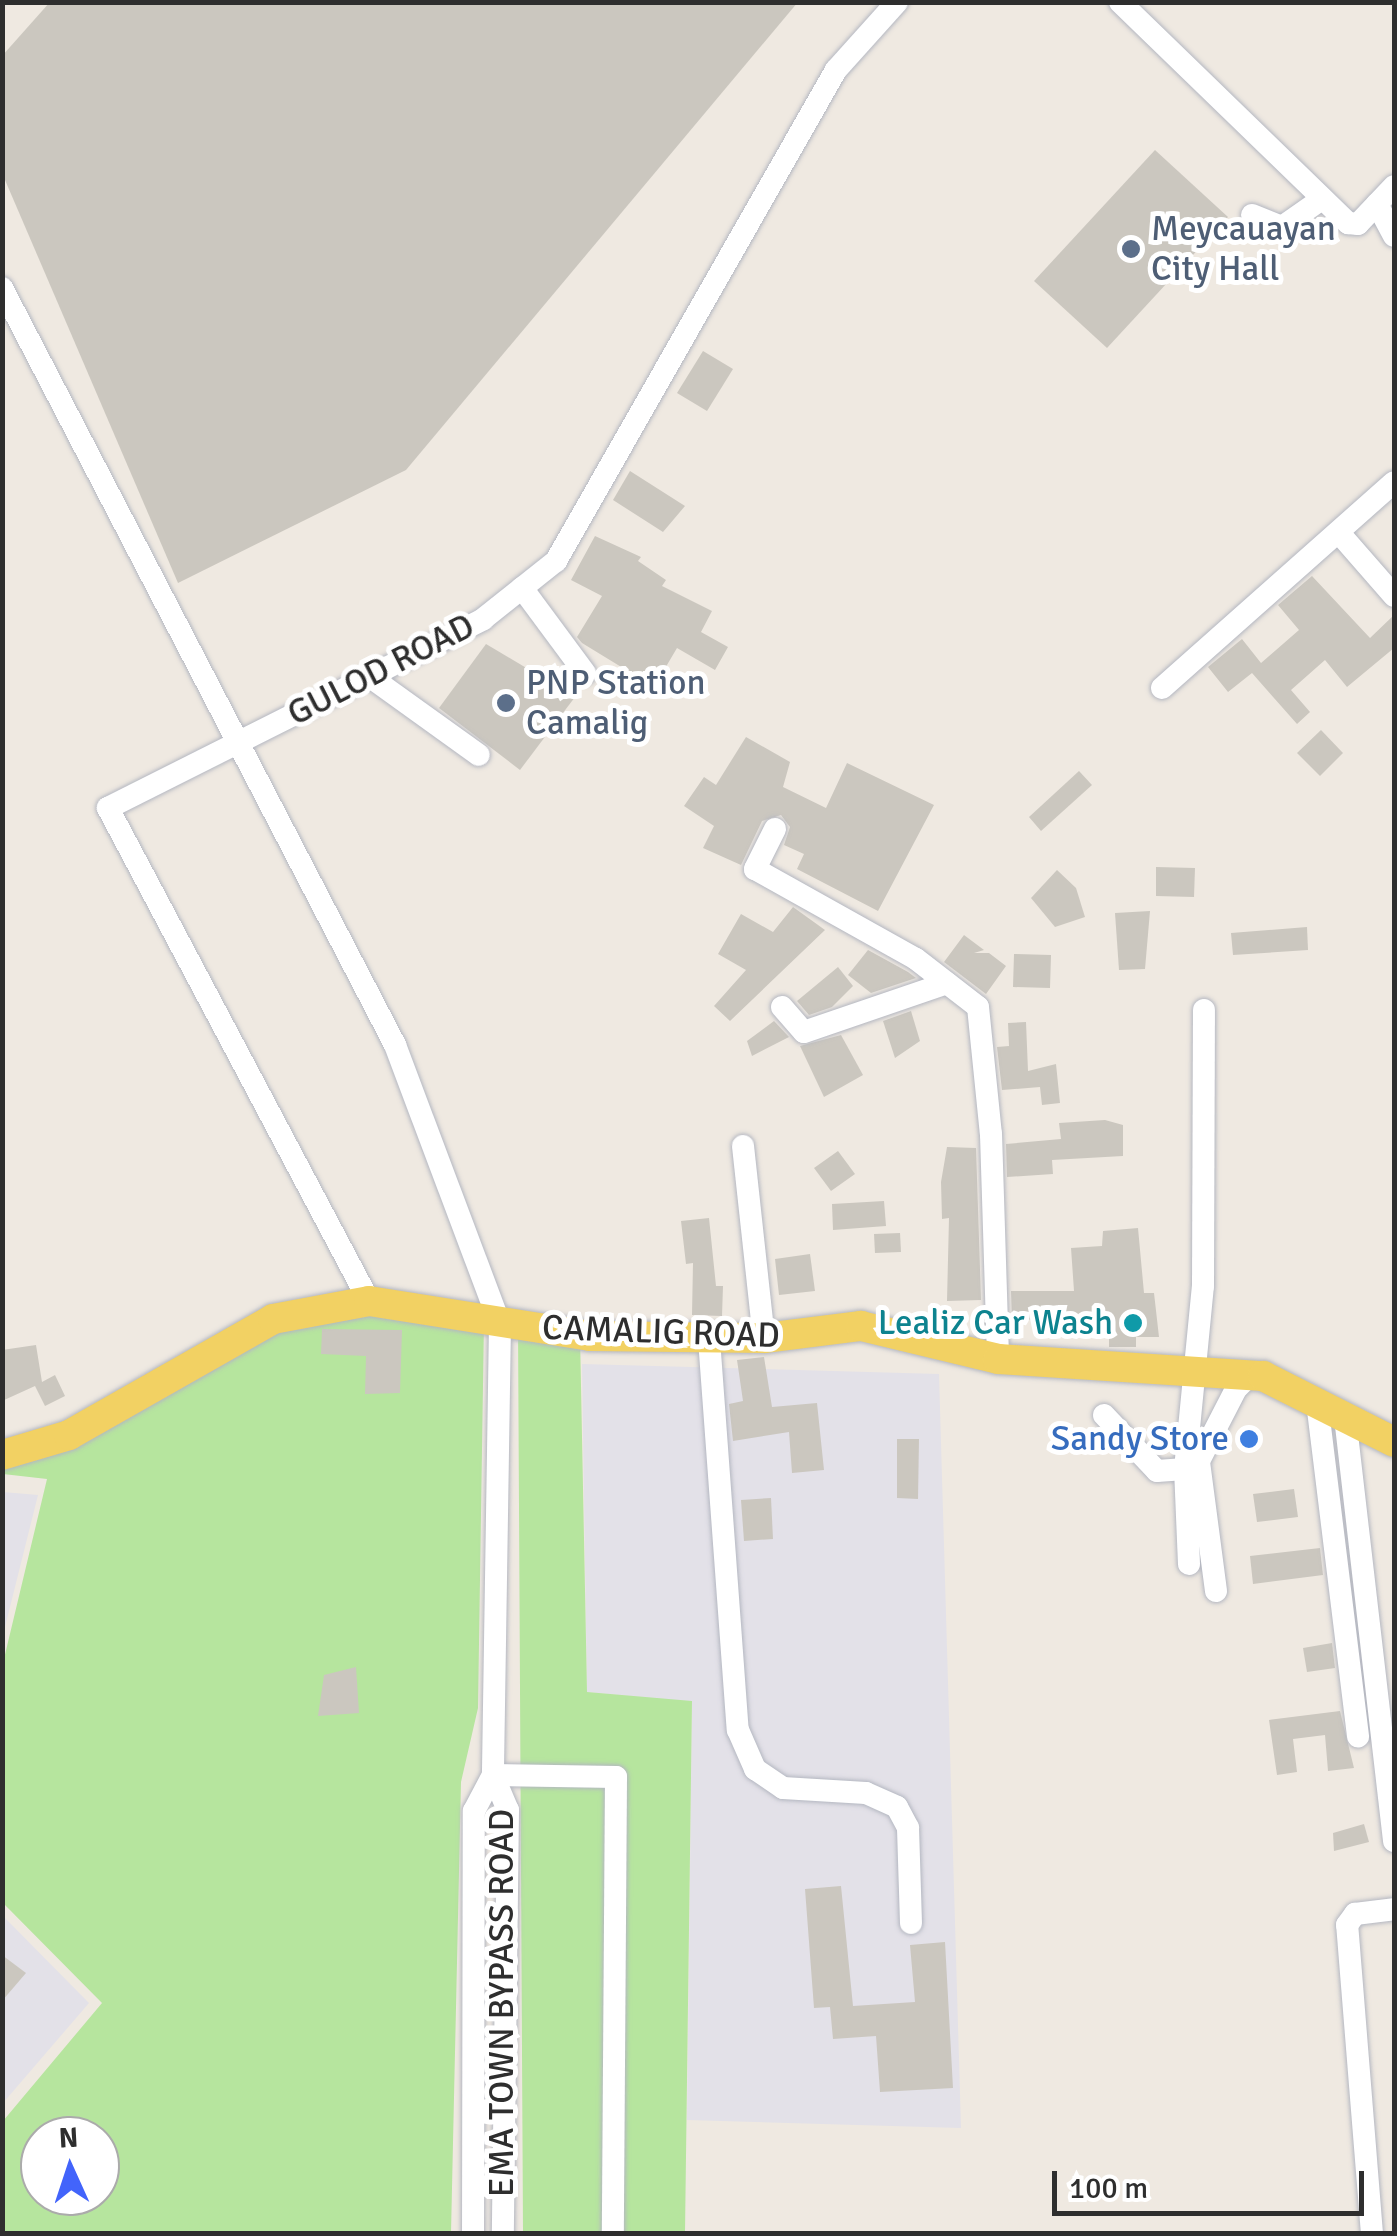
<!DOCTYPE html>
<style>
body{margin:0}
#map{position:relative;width:1397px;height:2236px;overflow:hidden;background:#efe9e1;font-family:Signika,sans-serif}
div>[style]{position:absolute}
.industrial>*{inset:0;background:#e3e1e8}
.green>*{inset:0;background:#b6e59e}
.building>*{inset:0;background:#cbc7bf}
.roads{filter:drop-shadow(0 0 2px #b4b7c1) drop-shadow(0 0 2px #b4b7c1)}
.minor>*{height:22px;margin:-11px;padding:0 11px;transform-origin:11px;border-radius:11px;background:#fff}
.major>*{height:30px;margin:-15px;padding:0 15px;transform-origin:15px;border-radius:15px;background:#f2d163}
.dots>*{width:28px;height:28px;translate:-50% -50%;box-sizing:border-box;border:5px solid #fff;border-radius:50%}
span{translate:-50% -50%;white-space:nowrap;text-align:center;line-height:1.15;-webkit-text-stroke:10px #fff;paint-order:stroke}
.service-label{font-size:35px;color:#4e5e75}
.left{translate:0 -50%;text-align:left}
.street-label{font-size:35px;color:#2e2e2e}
.culture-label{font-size:35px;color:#0d838f}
.right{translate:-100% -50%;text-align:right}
.shop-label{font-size:35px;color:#366cbe}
.frame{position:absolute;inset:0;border:5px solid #2e2e2e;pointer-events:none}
.north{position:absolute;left:20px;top:2116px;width:100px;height:100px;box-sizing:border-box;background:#fff;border:2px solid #ababab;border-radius:50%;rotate:357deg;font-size:28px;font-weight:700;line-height:40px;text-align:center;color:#2e2e2e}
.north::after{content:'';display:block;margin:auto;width:35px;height:45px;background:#4264fb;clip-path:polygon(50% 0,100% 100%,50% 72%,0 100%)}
.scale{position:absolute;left:1052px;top:2171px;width:312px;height:45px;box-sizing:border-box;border:5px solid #2e2e2e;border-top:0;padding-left:12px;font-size:30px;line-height:35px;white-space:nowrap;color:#2e2e2e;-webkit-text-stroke:8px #fff;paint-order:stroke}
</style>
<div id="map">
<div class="industrial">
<div style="clip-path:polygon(582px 1364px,939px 1374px,961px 2128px,687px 2120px,692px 1702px,587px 1692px)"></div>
<div style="clip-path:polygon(3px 1492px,38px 1495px,3px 1635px,2px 1492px)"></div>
<div style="clip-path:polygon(3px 1916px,89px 2003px,3px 2103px)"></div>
</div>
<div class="green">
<div style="clip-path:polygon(evenodd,339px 1304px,484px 1321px,478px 1708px,461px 1782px,451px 2233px,3px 2234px,3px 2121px,102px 2003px,3px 1903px,3px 1663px,47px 1479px,3px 1474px,3px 1455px,339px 1304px,40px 2136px,100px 2136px,100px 2196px,40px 2196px,40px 2136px)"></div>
<div style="clip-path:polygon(518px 1327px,580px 1334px,587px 1692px,692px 1701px,685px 2233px,523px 2233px)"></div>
</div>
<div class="building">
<div style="clip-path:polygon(50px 2px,798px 2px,406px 470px,178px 583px,2px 173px,2px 56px)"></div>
<div style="clip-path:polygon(1155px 150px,1228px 217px,1107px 348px,1034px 281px)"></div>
<div style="clip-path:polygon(703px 351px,733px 369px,707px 411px,677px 393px)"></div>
<div style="clip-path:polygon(630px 471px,685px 506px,663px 532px,613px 500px)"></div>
<div style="clip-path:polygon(595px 536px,641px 557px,638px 561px,666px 580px,662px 586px,712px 611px,701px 632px,728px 647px,715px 670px,677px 648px,654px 687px,582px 643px,577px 637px,602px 596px,571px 580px)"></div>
<div style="clip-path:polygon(1312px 576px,1370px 638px,1394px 615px,1394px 648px,1347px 687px,1325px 660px,1291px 690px,1310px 712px,1297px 724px,1252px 673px,1228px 692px,1208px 667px,1242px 639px,1261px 663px,1299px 630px,1278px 605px)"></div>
<div style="clip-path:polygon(486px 644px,575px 697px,520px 770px,439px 708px)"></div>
<div style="clip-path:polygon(1321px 730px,1343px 753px,1320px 776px,1297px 753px)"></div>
<div style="clip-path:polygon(746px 737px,790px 762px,783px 787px,826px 808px,847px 763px,934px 805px,878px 911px,797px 869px,804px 854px,784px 845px,790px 827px,781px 815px,762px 821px,741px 865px,703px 848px,714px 826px,684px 806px,704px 777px,716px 785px)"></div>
<div style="clip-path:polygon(1079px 771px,1092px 785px,1041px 831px,1029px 817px)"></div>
<div style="clip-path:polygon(1156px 867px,1195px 868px,1194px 897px,1156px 896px)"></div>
<div style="clip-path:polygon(1057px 870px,1076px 888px,1085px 917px,1055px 927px,1031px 898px)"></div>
<div style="clip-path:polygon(793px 907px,825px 930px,730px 1021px,714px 1006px,746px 970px,718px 954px,741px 914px,773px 932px)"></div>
<div style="clip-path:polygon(1150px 911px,1145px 969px,1119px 970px,1115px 913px)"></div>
<div style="clip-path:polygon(1307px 927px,1308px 950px,1233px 955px,1231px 933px)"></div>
<div style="clip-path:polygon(964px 935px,984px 950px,974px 953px,989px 953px,1006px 966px,986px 994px,944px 962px)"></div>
<div style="clip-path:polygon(868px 950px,908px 972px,916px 978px,871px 993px,848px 975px)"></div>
<div style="clip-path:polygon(1014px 954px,1051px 955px,1050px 988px,1013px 987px)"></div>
<div style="clip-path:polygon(838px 967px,853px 986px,832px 1007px,809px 1015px,797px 1001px)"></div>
<div style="clip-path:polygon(911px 1011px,920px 1041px,895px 1058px,883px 1021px)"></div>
<div style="clip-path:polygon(774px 1021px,789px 1037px,752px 1056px,747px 1041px)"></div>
<div style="clip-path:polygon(1026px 1022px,1028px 1071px,1056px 1064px,1060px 1103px,1042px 1105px,1040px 1087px,1002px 1090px,997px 1047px,1009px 1046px,1008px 1023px)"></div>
<div style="clip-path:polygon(841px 1035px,863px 1075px,824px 1097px,800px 1046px)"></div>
<div style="clip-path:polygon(1105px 1120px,1123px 1125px,1123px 1156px,1052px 1160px,1053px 1174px,1007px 1177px,1006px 1144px,1061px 1139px,1059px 1123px)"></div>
<div style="clip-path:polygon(947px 1147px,976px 1148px,981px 1300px,947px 1301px,949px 1218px,942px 1219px,941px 1182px)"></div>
<div style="clip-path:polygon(838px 1151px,855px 1174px,831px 1191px,814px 1168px)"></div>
<div style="clip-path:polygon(884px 1201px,886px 1226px,833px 1230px,832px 1204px)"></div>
<div style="clip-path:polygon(709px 1218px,716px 1286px,723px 1286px,722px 1316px,692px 1315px,693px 1263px,686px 1264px,681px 1221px)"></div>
<div style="clip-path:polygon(1138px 1228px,1144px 1293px,1154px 1293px,1159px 1337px,1136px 1337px,1136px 1347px,1109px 1347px,1109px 1312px,1012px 1321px,1011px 1291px,1074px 1291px,1071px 1248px,1102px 1246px,1103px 1231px)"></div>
<div style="clip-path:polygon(900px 1233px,901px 1252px,875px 1253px,874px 1234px)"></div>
<div style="clip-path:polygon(810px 1254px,815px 1291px,779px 1295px,775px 1259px)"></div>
<div style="clip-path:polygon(322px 1329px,402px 1330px,400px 1393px,365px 1394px,366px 1356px,321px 1354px)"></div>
<div style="clip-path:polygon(36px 1345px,42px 1382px,55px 1375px,65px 1396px,45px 1406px,35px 1386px,2px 1401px,2px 1350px)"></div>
<div style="clip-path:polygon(764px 1357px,772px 1407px,817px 1403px,824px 1470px,792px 1473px,789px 1432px,733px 1441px,729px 1404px,743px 1401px,737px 1360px)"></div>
<div style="clip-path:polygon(897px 1439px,919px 1439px,918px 1499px,897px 1498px)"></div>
<div style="clip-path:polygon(1294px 1489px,1298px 1517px,1257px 1522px,1253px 1494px)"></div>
<div style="clip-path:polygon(771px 1498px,773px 1539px,744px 1541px,741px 1500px)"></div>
<div style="clip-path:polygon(1320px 1548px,1323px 1575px,1253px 1584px,1250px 1556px)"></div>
<div style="clip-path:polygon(1332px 1643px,1335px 1668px,1307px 1672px,1303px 1648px)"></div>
<div style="clip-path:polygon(356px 1667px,359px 1713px,318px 1716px,324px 1675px)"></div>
<div style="clip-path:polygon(1340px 1711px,1354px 1768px,1328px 1771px,1325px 1735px,1293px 1739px,1297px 1772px,1277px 1775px,1269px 1720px)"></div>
<div style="clip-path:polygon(1364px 1824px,1369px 1842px,1334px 1851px,1333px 1833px)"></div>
<div style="clip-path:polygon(841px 1886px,853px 2006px,915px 2002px,910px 1945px,945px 1942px,953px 2088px,880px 2092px,876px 2036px,833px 2039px,830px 2007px,814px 2008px,805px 1889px)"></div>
<div style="clip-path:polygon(2px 1955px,26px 1973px,2px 2001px)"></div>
</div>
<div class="roads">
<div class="minor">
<div style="left:1120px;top:2px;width:318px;rotate:44.1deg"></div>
<div style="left:1348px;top:223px;width:10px;rotate:6deg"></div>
<div style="left:1358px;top:224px;width:52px;rotate:-46.5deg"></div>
<div style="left:1377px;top:204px;width:36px;rotate:62deg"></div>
<div style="left:1252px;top:215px;width:32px;rotate:22deg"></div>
<div style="left:1282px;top:227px;width:45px;rotate:-35.1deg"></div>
<div style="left:2px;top:288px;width:853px;rotate:62.56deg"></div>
<div style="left:395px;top:1045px;width:298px;rotate:69.4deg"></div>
<div style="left:500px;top:1324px;width:451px;rotate:90.9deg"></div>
<div style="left:493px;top:1775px;width:38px;rotate:67deg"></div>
<div style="left:508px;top:1810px;width:424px;rotate:90.7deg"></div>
<div style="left:1340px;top:534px;width:82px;rotate:48.9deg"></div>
<div style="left:522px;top:588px;width:106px;rotate:53.5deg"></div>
<div style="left:369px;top:676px;width:135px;rotate:35.7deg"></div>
<div style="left:1162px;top:688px;width:310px;rotate:-41.6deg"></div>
<div style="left:775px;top:829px;width:45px;rotate:116.6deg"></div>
<div style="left:755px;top:869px;width:184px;rotate:29.2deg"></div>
<div style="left:916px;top:959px;width:78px;rotate:37.7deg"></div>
<div style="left:978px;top:1007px;width:128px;rotate:84.2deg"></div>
<div style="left:991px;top:1134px;width:225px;rotate:88.2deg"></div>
<div style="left:782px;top:1007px;width:33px;rotate:49deg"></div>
<div style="left:804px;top:1032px;width:151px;rotate:-18.9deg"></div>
<div style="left:743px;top:1146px;width:193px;rotate:83.8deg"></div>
<div style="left:369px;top:1301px;width:558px;rotate:-117.9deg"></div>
<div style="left:108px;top:808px;width:420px;rotate:-26.7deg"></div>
<div style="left:483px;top:619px;width:93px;rotate:-38.5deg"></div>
<div style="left:556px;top:561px;width:565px;rotate:-60.31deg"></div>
<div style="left:836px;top:70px;width:91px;rotate:-48.1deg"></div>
<div style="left:709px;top:1339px;width:392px;rotate:85.8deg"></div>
<div style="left:738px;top:1730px;width:43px;rotate:66.4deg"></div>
<div style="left:755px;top:1769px;width:34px;rotate:34deg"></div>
<div style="left:783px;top:1788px;width:83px;rotate:3.4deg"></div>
<div style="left:866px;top:1793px;width:34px;rotate:24deg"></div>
<div style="left:897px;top:1807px;width:24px;rotate:62deg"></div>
<div style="left:908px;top:1828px;width:95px;rotate:88.2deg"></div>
<div style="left:1317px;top:1402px;width:337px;rotate:83deg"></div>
<div style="left:1104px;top:1415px;width:77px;rotate:46.6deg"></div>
<div style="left:1157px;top:1471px;width:28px;rotate:-4deg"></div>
<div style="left:1345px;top:1417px;width:427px;rotate:83.4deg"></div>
<div style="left:1189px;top:1564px;width:95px;rotate:-92.4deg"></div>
<div style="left:1185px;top:1469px;width:184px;rotate:-84.4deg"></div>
<div style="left:1203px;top:1286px;width:276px;rotate:-89.8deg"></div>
<div style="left:1216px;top:1591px;width:131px;rotate:-97.5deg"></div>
<div style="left:1199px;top:1461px;width:81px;rotate:-62.8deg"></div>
<div style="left:1236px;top:1389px;width:20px;rotate:-45deg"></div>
<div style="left:493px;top:1775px;width:123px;rotate:0.9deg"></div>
<div style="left:616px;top:1777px;width:457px;rotate:90.4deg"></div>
<div style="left:473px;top:2234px;width:423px;rotate:-89.9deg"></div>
<div style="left:474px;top:1811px;width:41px;rotate:-62.2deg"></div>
<div style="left:1372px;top:2234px;width:310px;rotate:-94.6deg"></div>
<div style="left:1347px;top:1925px;width:14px;rotate:-54deg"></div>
<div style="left:1355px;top:1914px;width:39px;rotate:-7deg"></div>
</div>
<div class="major">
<div style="left:2px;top:1455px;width:70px;rotate:-16.6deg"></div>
<div style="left:69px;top:1435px;width:235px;rotate:-29.6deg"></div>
<div style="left:273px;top:1319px;width:98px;rotate:-10.6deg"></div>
<div style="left:369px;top:1301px;width:224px;rotate:9deg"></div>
<div style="left:590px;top:1336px;width:174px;rotate:0.7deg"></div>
<div style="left:764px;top:1338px;width:98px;rotate:-7.1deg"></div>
<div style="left:861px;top:1326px;width:141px;rotate:13.5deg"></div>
<div style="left:998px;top:1359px;width:266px;rotate:3.7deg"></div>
<div style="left:1263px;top:1376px;width:147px;rotate:26.7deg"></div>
</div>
</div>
<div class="dots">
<div style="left:1131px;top:249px;background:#5c6f8a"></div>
<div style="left:506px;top:703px;background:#5c6f8a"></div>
<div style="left:1133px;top:1323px;background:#0f9aa8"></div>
<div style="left:1249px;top:1439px;background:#3f7fe0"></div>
</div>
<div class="service-label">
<span class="left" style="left:1151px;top:249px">Meycauayan<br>City Hall</span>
<span class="left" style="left:526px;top:703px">PNP Station<br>Camalig</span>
</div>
<div class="street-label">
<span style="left:381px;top:670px;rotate:-27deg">GULOD ROAD</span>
<span style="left:661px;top:1332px;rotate:2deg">CAMALIG ROAD</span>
<span style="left:502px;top:2003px;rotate:-90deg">EMA TOWN BYPASS ROAD</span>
</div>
<div class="culture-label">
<span class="right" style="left:1113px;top:1323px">Lealiz Car Wash</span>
</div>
<div class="shop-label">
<span class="right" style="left:1229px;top:1439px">Sandy Store</span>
</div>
<div class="frame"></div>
<div class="north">N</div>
<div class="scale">100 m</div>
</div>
